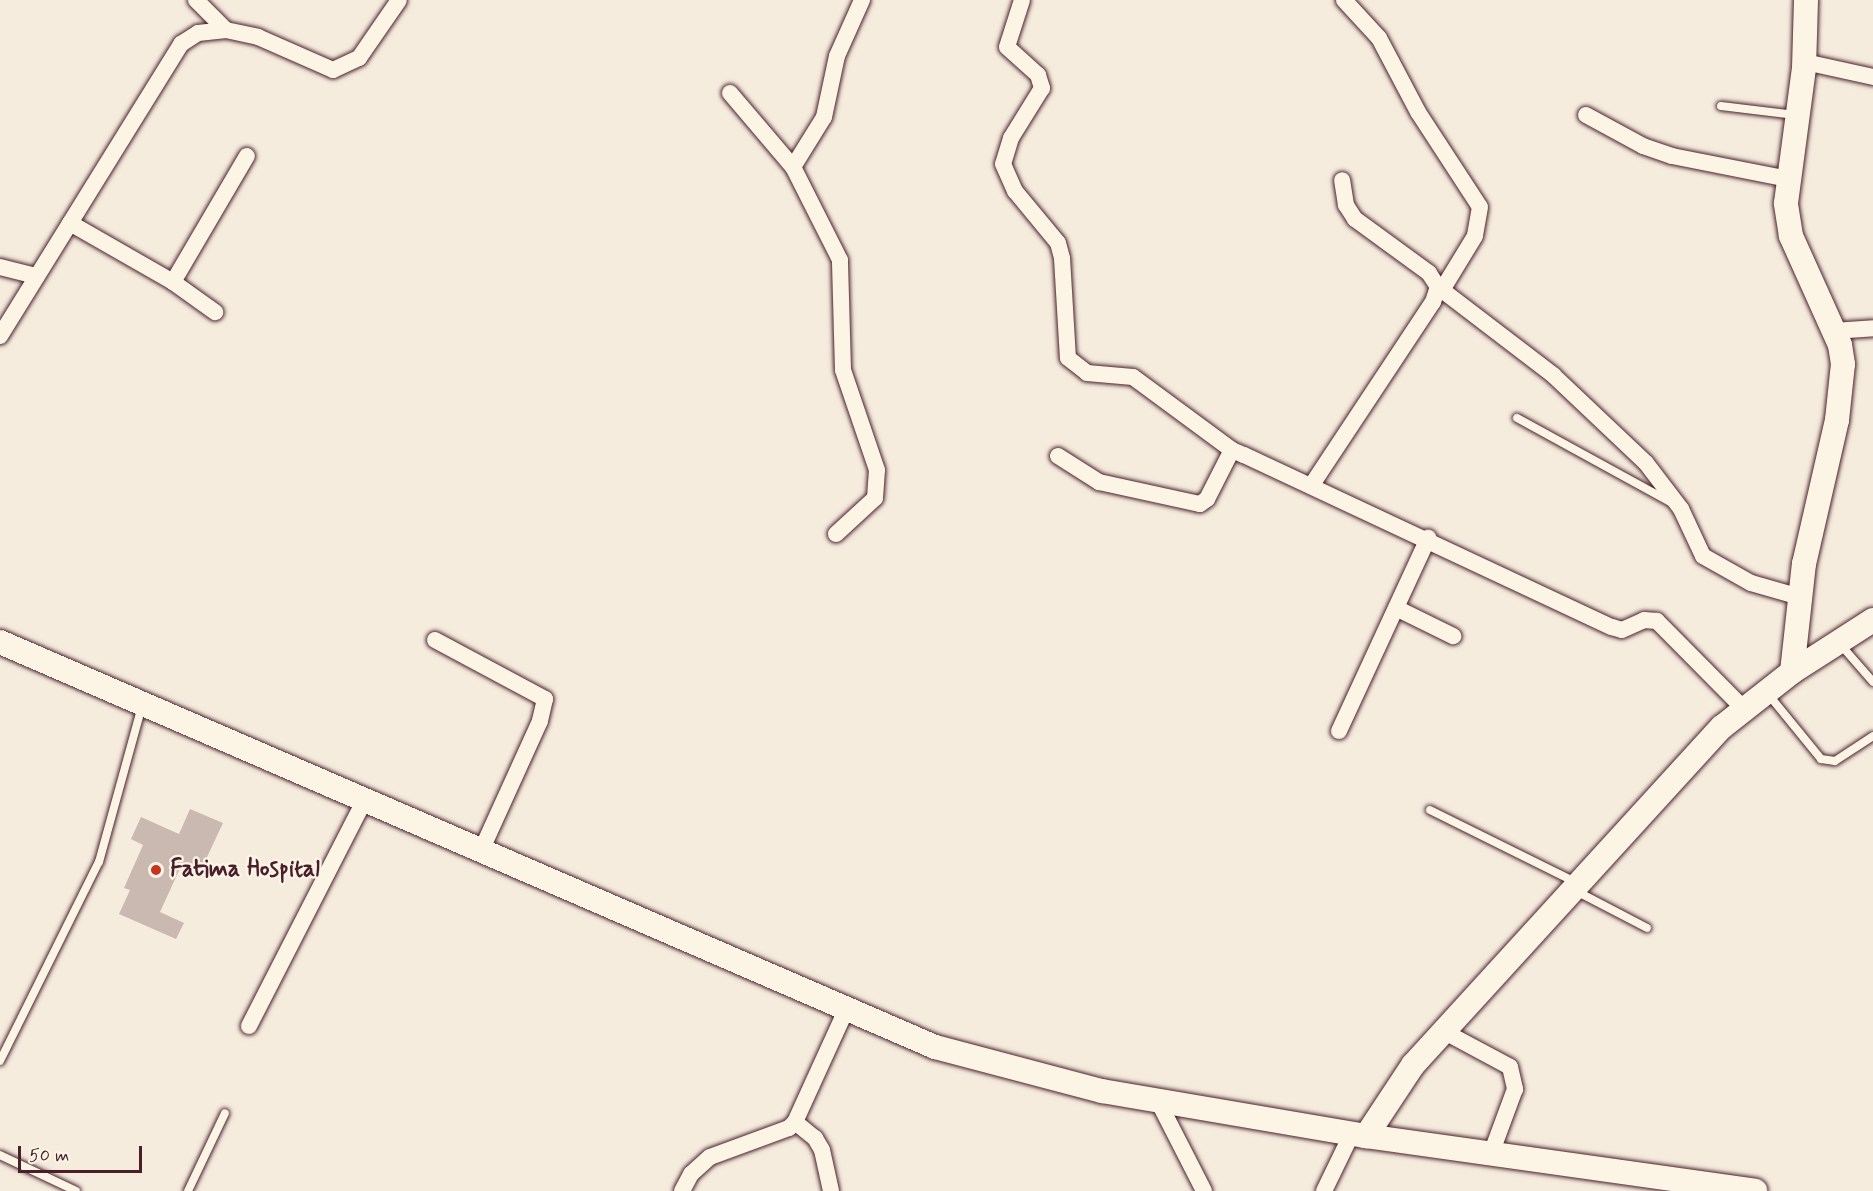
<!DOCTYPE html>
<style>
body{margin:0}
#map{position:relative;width:1873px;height:1191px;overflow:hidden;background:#f5ecde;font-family:Mynerve,sans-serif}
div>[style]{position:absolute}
.building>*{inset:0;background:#cab9b1}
.roads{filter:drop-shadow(0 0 2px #4a1f2b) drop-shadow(0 0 2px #4a1f2b)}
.lane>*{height:8px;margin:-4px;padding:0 4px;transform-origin:4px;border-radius:4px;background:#fcf5e5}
.street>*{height:16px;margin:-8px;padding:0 8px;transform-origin:8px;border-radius:8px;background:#fcf5e5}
.secondary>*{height:24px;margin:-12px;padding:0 12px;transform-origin:12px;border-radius:12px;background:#fcf5e5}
.dots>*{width:16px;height:16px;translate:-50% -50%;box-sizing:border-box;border:3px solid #fcf5e5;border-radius:50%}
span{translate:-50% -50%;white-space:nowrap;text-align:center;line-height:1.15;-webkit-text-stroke:4.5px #fcf5e5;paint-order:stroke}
.poi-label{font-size:24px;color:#4a1f2b;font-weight:700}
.left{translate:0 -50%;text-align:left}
.scale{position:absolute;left:18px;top:1146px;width:124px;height:27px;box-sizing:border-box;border:3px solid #4a1f2b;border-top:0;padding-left:8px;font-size:18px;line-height:21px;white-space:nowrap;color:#4a1f2b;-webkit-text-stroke:4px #fcf5e5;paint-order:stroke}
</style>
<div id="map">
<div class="building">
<div style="clip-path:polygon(190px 809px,223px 823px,200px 872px,182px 864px,160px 912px,184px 923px,176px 939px,119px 914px,130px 890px,124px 888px,143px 845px,131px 839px,141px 817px,179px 834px)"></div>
</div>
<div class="roads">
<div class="lane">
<div style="left:1721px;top:106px;width:75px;rotate:6.9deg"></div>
<div style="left:1517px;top:418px;width:177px;rotate:28.7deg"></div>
<div style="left:1840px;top:644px;width:50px;rotate:49deg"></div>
<div style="left:1768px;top:694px;width:84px;rotate:50.8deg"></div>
<div style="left:1821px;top:759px;width:14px;rotate:8deg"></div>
<div style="left:1835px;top:761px;width:45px;rotate:-33.3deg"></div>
<div style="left:1430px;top:810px;width:164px;rotate:26.4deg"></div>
<div style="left:1576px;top:891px;width:80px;rotate:27.5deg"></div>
<div style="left:0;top:1061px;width:222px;rotate:-63.6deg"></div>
<div style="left:99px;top:862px;width:162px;rotate:-74.6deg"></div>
<div style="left:0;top:1155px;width:84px;rotate:25.3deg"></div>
<div style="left:188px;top:1191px;width:86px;rotate:-64.6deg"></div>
</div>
<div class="street">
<div style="left:196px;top:0;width:42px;rotate:45deg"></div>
<div style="left:1022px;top:0;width:49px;rotate:107.7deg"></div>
<div style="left:1007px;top:47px;width:42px;rotate:42.1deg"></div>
<div style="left:1038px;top:75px;width:14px;rotate:73deg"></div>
<div style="left:1042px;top:88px;width:59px;rotate:121.8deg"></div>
<div style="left:1011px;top:138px;width:27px;rotate:107deg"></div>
<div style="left:1003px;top:164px;width:30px;rotate:66deg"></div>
<div style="left:1015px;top:191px;width:67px;rotate:50.4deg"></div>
<div style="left:1058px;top:243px;width:16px;rotate:75deg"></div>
<div style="left:1062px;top:258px;width:100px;rotate:86.6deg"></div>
<div style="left:1068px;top:358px;width:24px;rotate:38deg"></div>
<div style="left:1087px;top:373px;width:46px;rotate:5deg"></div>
<div style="left:1133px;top:377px;width:123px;rotate:36.4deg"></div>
<div style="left:1344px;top:0;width:52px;rotate:47.4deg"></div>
<div style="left:1379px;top:38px;width:84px;rotate:62.2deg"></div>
<div style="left:1418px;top:112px;width:113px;rotate:56.9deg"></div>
<div style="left:1480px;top:207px;width:29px;rotate:100deg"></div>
<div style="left:1475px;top:236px;width:63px;rotate:121.4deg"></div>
<div style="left:1805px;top:62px;width:70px;rotate:12.4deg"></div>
<div style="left:730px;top:93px;width:97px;rotate:49.6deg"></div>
<div style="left:1586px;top:115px;width:65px;rotate:28.5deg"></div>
<div style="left:1643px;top:146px;width:31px;rotate:19deg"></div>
<div style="left:1672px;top:156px;width:118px;rotate:11.2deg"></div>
<div style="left:70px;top:223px;width:119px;rotate:29.8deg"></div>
<div style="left:173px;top:282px;width:52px;rotate:35.5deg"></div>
<div style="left:0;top:267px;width:38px;rotate:14deg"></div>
<div style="left:173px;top:282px;width:146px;rotate:-59.6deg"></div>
<div style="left:1438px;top:287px;width:145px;rotate:37.4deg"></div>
<div style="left:1553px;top:375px;width:128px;rotate:43.4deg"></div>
<div style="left:1646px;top:463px;width:58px;rotate:52.7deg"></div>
<div style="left:1681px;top:509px;width:52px;rotate:64.9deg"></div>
<div style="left:1703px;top:556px;width:55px;rotate:29.4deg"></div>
<div style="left:1751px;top:583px;width:51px;rotate:15.9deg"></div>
<div style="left:1834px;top:331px;width:39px;rotate:-4deg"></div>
<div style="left:0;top:336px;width:344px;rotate:-58.2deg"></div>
<div style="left:181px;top:44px;width:20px;rotate:-33deg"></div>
<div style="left:198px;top:33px;width:28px;rotate:-6deg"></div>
<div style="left:226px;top:30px;width:33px;rotate:12deg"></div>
<div style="left:258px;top:37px;width:82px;rotate:23.7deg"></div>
<div style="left:333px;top:70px;width:29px;rotate:-25deg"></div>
<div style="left:359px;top:58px;width:70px;rotate:-55.4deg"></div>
<div style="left:1058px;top:456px;width:49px;rotate:32.4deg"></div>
<div style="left:1099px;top:482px;width:103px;rotate:12.3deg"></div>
<div style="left:1200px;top:504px;width:9px;rotate:-36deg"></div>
<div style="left:1207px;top:499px;width:55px;rotate:-63deg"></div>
<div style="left:1232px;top:450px;width:13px;rotate:23deg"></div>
<div style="left:1244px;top:455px;width:406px;rotate:25.1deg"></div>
<div style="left:1612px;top:627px;width:10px;rotate:17deg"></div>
<div style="left:1622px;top:630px;width:24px;rotate:-24deg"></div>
<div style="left:1644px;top:620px;width:13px;rotate:4deg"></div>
<div style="left:1657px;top:621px;width:124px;rotate:45.3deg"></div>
<div style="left:1311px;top:486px;width:221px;rotate:-56.5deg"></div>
<div style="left:1433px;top:302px;width:16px;rotate:-72deg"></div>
<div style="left:1438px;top:287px;width:17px;rotate:-123deg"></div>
<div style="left:1429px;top:273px;width:92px;rotate:-143.9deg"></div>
<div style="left:1355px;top:219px;width:17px;rotate:-123deg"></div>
<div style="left:1346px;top:205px;width:25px;rotate:-99deg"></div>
<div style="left:836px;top:534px;width:53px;rotate:-42.7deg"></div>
<div style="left:875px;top:498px;width:28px;rotate:-86deg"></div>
<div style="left:877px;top:470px;width:106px;rotate:-108.8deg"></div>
<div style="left:843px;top:370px;width:110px;rotate:-91.6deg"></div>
<div style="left:840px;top:260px;width:104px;rotate:-116.8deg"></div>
<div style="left:793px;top:167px;width:59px;rotate:-58.2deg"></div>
<div style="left:824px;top:117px;width:62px;rotate:-78deg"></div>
<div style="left:837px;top:56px;width:61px;rotate:-65.9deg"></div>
<div style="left:1396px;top:608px;width:64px;rotate:26.2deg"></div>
<div style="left:435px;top:640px;width:125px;rotate:28.2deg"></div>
<div style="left:545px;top:699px;width:23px;rotate:103deg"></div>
<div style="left:540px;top:721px;width:145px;rotate:114.4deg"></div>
<div style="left:1339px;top:731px;width:213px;rotate:-65.2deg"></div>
<div style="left:249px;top:1026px;width:253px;rotate:-62.9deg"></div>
<div style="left:1443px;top:1031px;width:76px;rotate:28.2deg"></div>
<div style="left:1510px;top:1067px;width:23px;rotate:77deg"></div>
<div style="left:1515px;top:1089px;width:69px;rotate:110.3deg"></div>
<div style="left:1157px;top:1099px;width:103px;rotate:62.9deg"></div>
<div style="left:795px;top:1122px;width:26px;rotate:39deg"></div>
<div style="left:815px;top:1138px;width:14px;rotate:60deg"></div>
<div style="left:822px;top:1150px;width:42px;rotate:77.6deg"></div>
<div style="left:682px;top:1191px;width:19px;rotate:-62deg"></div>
<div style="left:691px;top:1174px;width:25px;rotate:-42deg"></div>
<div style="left:710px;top:1157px;width:84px;rotate:-20.2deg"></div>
<div style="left:789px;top:1128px;width:8px;rotate:-45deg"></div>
<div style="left:795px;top:1122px;width:123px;rotate:-65.5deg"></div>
<div style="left:1324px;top:1191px;width:64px;rotate:-64.2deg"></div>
</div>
<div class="secondary">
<div style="left:0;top:642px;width:1019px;rotate:23.42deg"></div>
<div style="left:935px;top:1047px;width:173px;rotate:14.8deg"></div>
<div style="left:1102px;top:1091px;width:268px;rotate:9.7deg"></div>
<div style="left:1366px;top:1136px;width:393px;rotate:8deg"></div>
<div style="left:1792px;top:672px;width:109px;rotate:-83.7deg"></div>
<div style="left:1804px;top:564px;width:148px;rotate:-77.1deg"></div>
<div style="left:1837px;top:420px;width:56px;rotate:-83.9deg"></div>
<div style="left:1843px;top:364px;width:19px;rotate:-99deg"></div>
<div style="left:1840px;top:345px;width:120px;rotate:-114.2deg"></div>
<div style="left:1791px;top:236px;width:33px;rotate:-99deg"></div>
<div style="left:1786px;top:203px;width:136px;rotate:-82.4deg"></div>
<div style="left:1804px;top:68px;width:68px;rotate:-88.3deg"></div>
<div style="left:1366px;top:1136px;width:85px;rotate:-56.5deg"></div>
<div style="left:1413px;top:1065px;width:458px;rotate:-47.6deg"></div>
<div style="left:1722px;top:727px;width:89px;rotate:-38.2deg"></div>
<div style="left:1792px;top:672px;width:96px;rotate:-32.7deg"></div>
</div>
</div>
<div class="dots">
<div style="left:156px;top:870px;background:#c8321e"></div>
</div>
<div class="poi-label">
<span class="left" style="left:170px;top:870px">Fatima Hospital</span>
</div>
<div class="scale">50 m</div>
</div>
